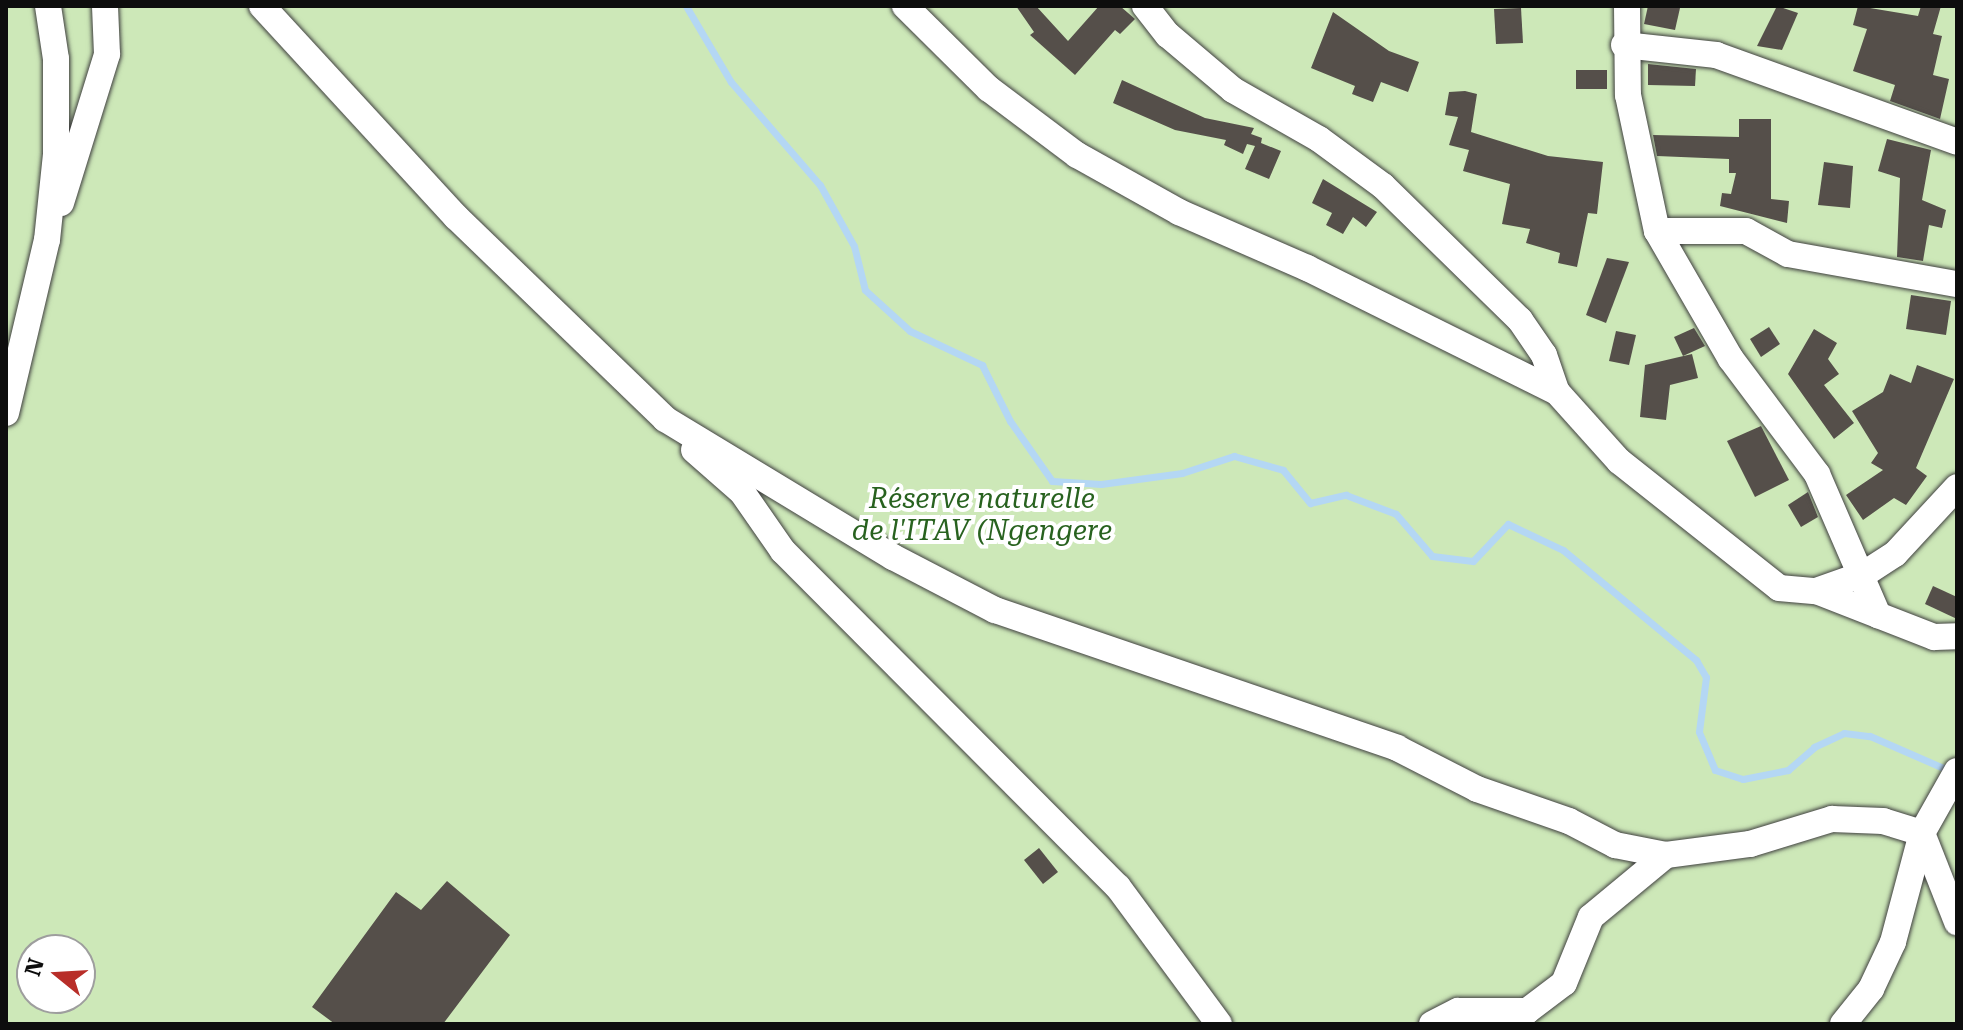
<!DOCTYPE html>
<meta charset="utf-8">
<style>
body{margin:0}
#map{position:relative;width:1963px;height:1030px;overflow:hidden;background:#fefced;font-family:"Roboto Serif",serif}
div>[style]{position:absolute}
.green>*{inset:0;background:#cde8b8}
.stream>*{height:7px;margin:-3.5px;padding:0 3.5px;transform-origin:3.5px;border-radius:3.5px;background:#b4d7f4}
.building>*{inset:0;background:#554f4a}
.roads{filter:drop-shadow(0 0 2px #404040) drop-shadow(0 0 2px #404040)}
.minor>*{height:26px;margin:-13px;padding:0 13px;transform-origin:13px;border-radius:13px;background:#fff}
span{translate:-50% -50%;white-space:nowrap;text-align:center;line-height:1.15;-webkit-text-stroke:8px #fff;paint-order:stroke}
.park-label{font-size:28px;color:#28621f;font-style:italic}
.frame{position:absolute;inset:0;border:8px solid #0d0d0d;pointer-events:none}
.north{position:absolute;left:16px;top:934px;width:80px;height:80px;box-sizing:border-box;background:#fff;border:2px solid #9e9e9e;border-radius:50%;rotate:288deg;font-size:22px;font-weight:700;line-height:32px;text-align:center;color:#0d0d0d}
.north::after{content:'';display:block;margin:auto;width:28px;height:36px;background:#b82e29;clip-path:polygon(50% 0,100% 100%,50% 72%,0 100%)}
</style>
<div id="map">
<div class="green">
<div style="clip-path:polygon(evenodd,6px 6px,1957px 6px,1957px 1024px,6px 1024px,6px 6px,32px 950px,80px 950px,80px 998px,32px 998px,32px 950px)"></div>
</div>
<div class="stream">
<div style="left:686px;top:6px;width:88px;rotate:59.4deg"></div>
<div style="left:731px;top:82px;width:136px;rotate:49.2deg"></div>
<div style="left:820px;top:185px;width:70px;rotate:60.9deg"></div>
<div style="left:854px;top:246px;width:45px;rotate:76deg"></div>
<div style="left:865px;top:290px;width:61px;rotate:42.3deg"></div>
<div style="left:910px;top:331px;width:80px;rotate:25.3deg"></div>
<div style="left:982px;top:365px;width:63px;rotate:63.4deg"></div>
<div style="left:1010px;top:421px;width:73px;rotate:55deg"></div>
<div style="left:1052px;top:481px;width:49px;rotate:3.5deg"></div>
<div style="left:1101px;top:484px;width:82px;rotate:-7.7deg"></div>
<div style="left:1182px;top:473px;width:55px;rotate:-18.1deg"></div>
<div style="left:1234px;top:456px;width:51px;rotate:15.9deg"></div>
<div style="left:1283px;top:470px;width:43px;rotate:50.7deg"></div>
<div style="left:1310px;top:503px;width:37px;rotate:-13deg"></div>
<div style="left:1346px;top:495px;width:53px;rotate:20.8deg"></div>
<div style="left:1396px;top:514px;width:55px;rotate:49.4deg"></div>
<div style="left:1432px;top:556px;width:41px;rotate:7deg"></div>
<div style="left:1473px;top:561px;width:51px;rotate:-46.6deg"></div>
<div style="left:1508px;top:524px;width:61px;rotate:25.3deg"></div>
<div style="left:1563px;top:550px;width:173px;rotate:39.6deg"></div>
<div style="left:1696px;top:660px;width:20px;rotate:60deg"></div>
<div style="left:1706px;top:677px;width:55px;rotate:97.3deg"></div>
<div style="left:1699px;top:732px;width:41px;rotate:67.2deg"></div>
<div style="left:1715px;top:770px;width:29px;rotate:18deg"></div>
<div style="left:1743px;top:779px;width:46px;rotate:-11.3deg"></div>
<div style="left:1788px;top:770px;width:35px;rotate:-41deg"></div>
<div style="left:1814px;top:747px;width:33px;rotate:-25deg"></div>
<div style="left:1844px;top:733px;width:26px;rotate:7deg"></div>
<div style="left:1870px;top:736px;width:87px;rotate:23.6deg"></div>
</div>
<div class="building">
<div style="clip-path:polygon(1016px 6px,1036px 6px,1068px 41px,1099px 6px,1120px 6px,1135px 19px,1120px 34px,1115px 30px,1075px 75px,1030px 35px,1034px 32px)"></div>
<div style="clip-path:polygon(1648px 6px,1680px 8px,1675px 30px,1644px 24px)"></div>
<div style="clip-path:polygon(1777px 6px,1798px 13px,1782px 50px,1757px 46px)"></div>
<div style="clip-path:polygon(1858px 6px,1918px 16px,1921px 6px,1941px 6px,1933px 34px,1942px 36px,1933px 75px,1949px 79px,1940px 119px,1890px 101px,1895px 85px,1853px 71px,1867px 29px,1853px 25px)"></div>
<div style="clip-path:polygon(1521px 8px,1523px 43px,1496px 44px,1494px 9px)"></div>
<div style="clip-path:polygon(1333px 12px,1389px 51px,1419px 62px,1408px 92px,1381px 82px,1373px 102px,1352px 94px,1355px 86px,1311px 68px)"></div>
<div style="clip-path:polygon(1648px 64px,1696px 69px,1695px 86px,1648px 85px)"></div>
<div style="clip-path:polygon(1576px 70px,1607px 70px,1607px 89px,1576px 89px)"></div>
<div style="clip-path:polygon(1122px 80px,1205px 118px,1254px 128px,1251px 134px,1262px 138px,1261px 143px,1281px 151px,1269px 179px,1245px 169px,1255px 146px,1247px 144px,1243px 154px,1224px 145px,1226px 140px,1175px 130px,1113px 103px)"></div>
<div style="clip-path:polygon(1465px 91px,1477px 94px,1471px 132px,1548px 156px,1603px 162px,1597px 214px,1588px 213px,1577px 267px,1558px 263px,1560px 253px,1526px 243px,1530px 229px,1502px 224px,1510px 184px,1463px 171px,1469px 150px,1449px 145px,1458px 117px,1445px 115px,1449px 92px)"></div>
<div style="clip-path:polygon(1739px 119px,1771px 119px,1771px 199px,1789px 201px,1787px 223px,1720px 206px,1722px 193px,1731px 194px,1736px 173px,1729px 173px,1729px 159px,1657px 156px,1653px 135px,1739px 137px)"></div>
<div style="clip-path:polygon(1887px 139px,1931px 150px,1922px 200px,1946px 210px,1942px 228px,1929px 225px,1923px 261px,1897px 257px,1900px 178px,1878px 171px)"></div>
<div style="clip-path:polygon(1824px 162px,1853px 166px,1850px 208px,1818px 205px)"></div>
<div style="clip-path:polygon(1323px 179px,1377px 212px,1366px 227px,1353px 217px,1343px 234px,1326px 225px,1332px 213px,1312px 203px)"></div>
<div style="clip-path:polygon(1607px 258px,1629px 262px,1606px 323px,1586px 315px)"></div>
<div style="clip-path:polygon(1911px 295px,1951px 301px,1946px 335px,1906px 329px)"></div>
<div style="clip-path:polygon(1769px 327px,1780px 344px,1761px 357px,1750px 339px)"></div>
<div style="clip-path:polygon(1694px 328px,1705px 346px,1683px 356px,1674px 337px)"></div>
<div style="clip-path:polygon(1814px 329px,1837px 343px,1828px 359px,1839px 374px,1824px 385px,1854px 423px,1834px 439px,1788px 374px)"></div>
<div style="clip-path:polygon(1616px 331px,1636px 335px,1629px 365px,1609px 361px)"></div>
<div style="clip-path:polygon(1692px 354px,1698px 378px,1670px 385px,1666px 420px,1640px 417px,1645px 365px)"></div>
<div style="clip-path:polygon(1917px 365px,1954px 379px,1916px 468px,1927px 476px,1906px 505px,1894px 498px,1863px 520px,1846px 495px,1883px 470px,1871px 463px,1878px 453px,1852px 411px,1883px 392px,1890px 374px,1911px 383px)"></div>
<div style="clip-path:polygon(1761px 426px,1789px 480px,1755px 497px,1727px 441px)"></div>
<div style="clip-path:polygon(1808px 492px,1818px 517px,1801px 527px,1788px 505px)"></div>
<div style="clip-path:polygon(1933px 586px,1957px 597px,1957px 619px,1925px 604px)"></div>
<div style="clip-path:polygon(1039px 848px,1058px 872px,1043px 884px,1024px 860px)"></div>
<div style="clip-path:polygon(447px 881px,510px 935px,443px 1024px,335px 1024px,312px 1007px,396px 892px,421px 910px)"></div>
</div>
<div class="roads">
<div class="minor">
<div style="left:262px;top:6px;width:287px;rotate:47.4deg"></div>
<div style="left:456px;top:217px;width:291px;rotate:44deg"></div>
<div style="left:665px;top:419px;width:267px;rotate:31.2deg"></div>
<div style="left:893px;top:557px;width:115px;rotate:27.5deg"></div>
<div style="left:995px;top:610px;width:425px;rotate:18.9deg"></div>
<div style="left:1397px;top:748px;width:90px;rotate:27.1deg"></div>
<div style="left:1477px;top:789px;width:97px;rotate:19.2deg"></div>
<div style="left:1569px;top:821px;width:52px;rotate:27.6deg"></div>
<div style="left:1615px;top:845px;width:52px;rotate:11.1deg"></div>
<div style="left:1666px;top:855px;width:85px;rotate:-7.5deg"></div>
<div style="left:1750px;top:844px;width:86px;rotate:-17deg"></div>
<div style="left:1832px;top:819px;width:51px;rotate:2.2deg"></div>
<div style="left:1883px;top:821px;width:41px;rotate:17.1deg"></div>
<div style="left:1922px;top:833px;width:71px;rotate:-60.6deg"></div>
<div style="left:905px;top:6px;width:118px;rotate:44.7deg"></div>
<div style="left:989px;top:89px;width:110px;rotate:36.9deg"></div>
<div style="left:1077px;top:155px;width:117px;rotate:29.2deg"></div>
<div style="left:1179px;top:212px;width:140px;rotate:23.6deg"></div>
<div style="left:1307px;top:268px;width:279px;rotate:26.4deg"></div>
<div style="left:1557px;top:392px;width:93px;rotate:48.1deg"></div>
<div style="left:1619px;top:461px;width:204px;rotate:38.4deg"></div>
<div style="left:1779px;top:588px;width:37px;rotate:5deg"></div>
<div style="left:1816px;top:591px;width:127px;rotate:21.3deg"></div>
<div style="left:1934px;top:637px;width:23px;rotate:-2deg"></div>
<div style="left:1145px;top:6px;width:37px;rotate:52deg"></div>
<div style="left:1168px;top:35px;width:85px;rotate:40.2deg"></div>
<div style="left:1233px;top:90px;width:99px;rotate:29.7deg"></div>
<div style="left:1319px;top:139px;width:79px;rotate:36.3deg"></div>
<div style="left:1383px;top:186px;width:192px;rotate:44.4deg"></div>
<div style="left:1520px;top:320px;width:42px;rotate:55.6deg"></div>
<div style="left:1544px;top:355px;width:39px;rotate:71deg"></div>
<div style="left:1627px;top:6px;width:89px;rotate:89.4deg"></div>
<div style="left:1628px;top:95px;width:139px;rotate:78deg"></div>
<div style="left:1657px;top:231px;width:148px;rotate:60deg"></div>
<div style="left:1731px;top:359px;width:144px;rotate:53.2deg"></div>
<div style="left:1817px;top:474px;width:154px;rotate:66.6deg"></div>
<div style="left:1624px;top:45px;width:93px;rotate:6.2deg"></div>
<div style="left:1716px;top:55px;width:256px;rotate:19.8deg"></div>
<div style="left:61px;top:203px;width:156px;rotate:-72.8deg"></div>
<div style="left:107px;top:54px;width:48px;rotate:-92.4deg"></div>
<div style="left:1657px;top:231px;width:89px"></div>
<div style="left:1746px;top:231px;width:48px;rotate:28.7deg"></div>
<div style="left:1788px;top:254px;width:172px;rotate:10.1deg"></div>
<div style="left:6px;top:413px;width:178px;rotate:-76.7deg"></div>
<div style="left:47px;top:240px;width:85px;rotate:-84deg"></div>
<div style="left:56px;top:155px;width:96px;rotate:-90deg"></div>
<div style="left:56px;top:59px;width:54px;rotate:-98.6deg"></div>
<div style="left:694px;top:450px;width:64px;rotate:41.2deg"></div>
<div style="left:742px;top:492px;width:72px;rotate:55.2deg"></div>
<div style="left:783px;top:551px;width:474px;rotate:45.1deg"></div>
<div style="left:1118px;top:887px;width:170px;rotate:53.6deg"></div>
<div style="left:1816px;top:591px;width:51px;rotate:-19.5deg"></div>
<div style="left:1864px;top:574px;width:37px;rotate:-33deg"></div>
<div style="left:1895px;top:554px;width:91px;rotate:-47.2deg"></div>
<div style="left:1922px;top:833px;width:96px;rotate:68.5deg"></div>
<div style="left:1432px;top:1024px;width:29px;rotate:-27deg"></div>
<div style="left:1458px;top:1011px;width:69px"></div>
<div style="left:1527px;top:1011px;width:46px;rotate:-37.1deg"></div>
<div style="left:1564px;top:983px;width:71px;rotate:-67.8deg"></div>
<div style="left:1591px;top:917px;width:97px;rotate:-39.6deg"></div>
<div style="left:1843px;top:1024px;width:45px;rotate:-51.3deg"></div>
<div style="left:1871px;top:989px;width:52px;rotate:-64.9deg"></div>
<div style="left:1893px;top:942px;width:113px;rotate:-75.1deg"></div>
</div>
</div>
<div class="park-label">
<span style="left:982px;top:515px">Réserve naturelle<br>de l'ITAV (Ngengere</span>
</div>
<div class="frame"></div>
<div class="north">N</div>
</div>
